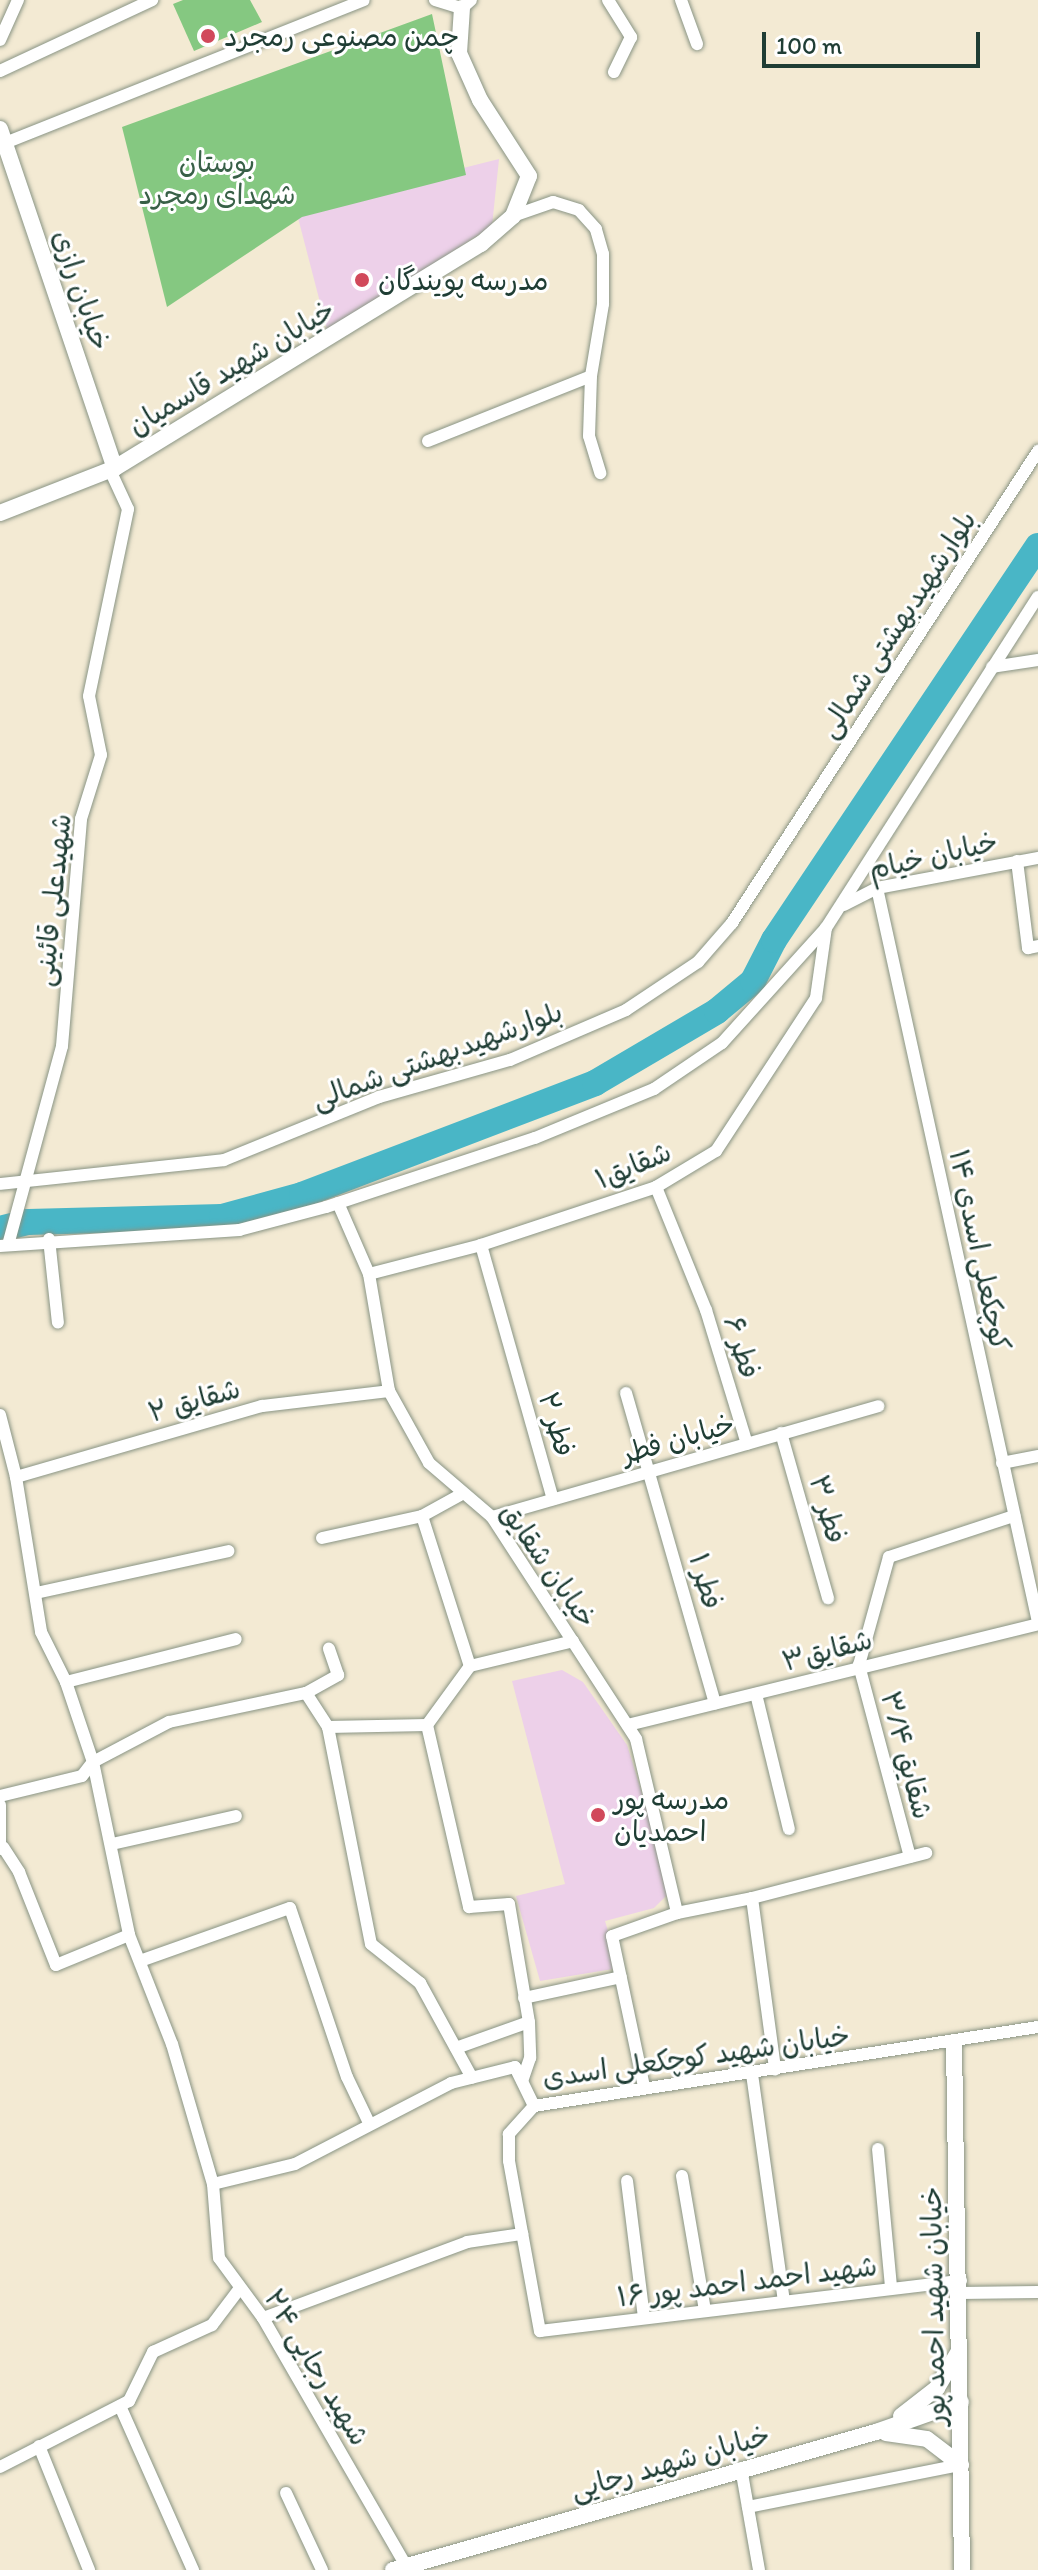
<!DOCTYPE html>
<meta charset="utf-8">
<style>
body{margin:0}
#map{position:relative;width:1038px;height:2570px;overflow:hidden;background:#f3ead3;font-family:Itim,"Playpen Sans Arabic",sans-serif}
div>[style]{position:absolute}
.built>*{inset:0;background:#edd0e9}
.green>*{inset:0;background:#85c881}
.river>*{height:26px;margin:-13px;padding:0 13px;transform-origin:13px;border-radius:13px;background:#49b6c6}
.roads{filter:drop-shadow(0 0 2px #899484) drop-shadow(0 0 2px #899484)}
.minor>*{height:12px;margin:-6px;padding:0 6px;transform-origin:6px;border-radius:6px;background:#fff}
.tertiary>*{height:16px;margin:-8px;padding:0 8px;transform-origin:8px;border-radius:8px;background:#fff}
.dots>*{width:22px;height:22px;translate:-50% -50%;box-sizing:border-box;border:4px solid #fff;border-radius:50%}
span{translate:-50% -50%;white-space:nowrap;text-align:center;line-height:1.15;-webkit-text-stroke:6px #fff;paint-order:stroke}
.poi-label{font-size:28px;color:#1f3d34}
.left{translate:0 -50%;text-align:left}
.park-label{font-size:28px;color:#386047}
.street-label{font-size:28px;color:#1f3d34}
.scale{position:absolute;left:762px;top:32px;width:218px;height:36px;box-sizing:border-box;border:4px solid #1f3d34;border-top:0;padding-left:10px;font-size:24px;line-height:28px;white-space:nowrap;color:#1f3d34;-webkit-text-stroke:6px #fff;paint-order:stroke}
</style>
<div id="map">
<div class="built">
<div style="clip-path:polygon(499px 159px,492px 226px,328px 333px,296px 210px)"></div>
<div style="clip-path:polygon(562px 1670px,583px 1682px,627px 1745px,672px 1890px,654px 1908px,605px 1921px,619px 1968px,540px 1981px,516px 1896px,565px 1884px,512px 1681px)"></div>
</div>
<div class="green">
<div style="clip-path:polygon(183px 0,250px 0,262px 22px,194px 51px,173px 4px)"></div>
<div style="clip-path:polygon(432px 14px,466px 175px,302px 217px,167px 307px,122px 127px)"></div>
</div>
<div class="river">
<div style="left:0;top:1229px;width:29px;rotate:-14deg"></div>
<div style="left:28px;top:1222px;width:194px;rotate:-1.5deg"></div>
<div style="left:222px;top:1217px;width:83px;rotate:-15.4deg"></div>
<div style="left:302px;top:1195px;width:314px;rotate:-20.9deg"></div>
<div style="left:595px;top:1083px;width:142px;rotate:-30.5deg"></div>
<div style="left:717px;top:1011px;width:47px;rotate:-39.8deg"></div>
<div style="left:753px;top:981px;width:46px;rotate:-62.9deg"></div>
<div style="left:774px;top:940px;width:474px;rotate:-56.2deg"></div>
</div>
<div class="roads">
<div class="minor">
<div style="left:435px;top:0;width:28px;rotate:17deg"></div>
<div style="left:462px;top:8px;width:12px;rotate:-42deg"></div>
<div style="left:608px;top:0;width:44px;rotate:58.1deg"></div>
<div style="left:631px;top:37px;width:39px;rotate:116deg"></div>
<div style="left:681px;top:0;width:47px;rotate:70deg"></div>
<div style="left:0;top:40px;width:44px;rotate:-65.8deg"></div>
<div style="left:0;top:71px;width:168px;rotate:-25deg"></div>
<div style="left:5px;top:143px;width:386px;rotate:-21.7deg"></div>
<div style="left:591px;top:376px;width:60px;rotate:91.9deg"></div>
<div style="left:589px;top:436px;width:39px;rotate:73deg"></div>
<div style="left:428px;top:441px;width:175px;rotate:-21.7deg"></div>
<div style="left:591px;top:376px;width:73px;rotate:-80.5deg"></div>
<div style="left:603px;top:304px;width:50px;rotate:-90deg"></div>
<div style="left:603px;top:254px;width:26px;rotate:-106deg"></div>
<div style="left:596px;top:229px;width:25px;rotate:-132deg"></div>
<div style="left:579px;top:210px;width:27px;rotate:-163deg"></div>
<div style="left:553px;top:202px;width:42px;rotate:160.7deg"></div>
<div style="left:992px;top:667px;width:47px;rotate:-8.7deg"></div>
<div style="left:1017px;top:861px;width:88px;rotate:82.8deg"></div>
<div style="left:1028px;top:948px;width:10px;rotate:-11deg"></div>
<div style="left:877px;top:888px;width:751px;rotate:77.63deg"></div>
<div style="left:844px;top:905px;width:37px;rotate:-27deg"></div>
<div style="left:877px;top:888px;width:164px;rotate:-10.6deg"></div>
<div style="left:0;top:1184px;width:225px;rotate:-6.1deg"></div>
<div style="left:224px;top:1160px;width:167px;rotate:-22.1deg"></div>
<div style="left:379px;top:1097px;width:136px;rotate:-15.8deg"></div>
<div style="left:510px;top:1060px;width:126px;rotate:-23.3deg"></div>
<div style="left:626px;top:1010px;width:87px;rotate:-33.7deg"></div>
<div style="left:698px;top:962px;width:52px;rotate:-48.9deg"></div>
<div style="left:732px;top:923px;width:563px;rotate:-57.04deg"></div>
<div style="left:656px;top:1187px;width:133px;rotate:67.9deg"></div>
<div style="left:706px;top:1310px;width:140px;rotate:73deg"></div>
<div style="left:338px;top:1203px;width:77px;rotate:66.4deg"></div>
<div style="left:369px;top:1274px;width:119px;rotate:80.3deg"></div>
<div style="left:389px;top:1391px;width:82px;rotate:60.9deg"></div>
<div style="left:429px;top:1463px;width:83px;rotate:40.6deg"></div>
<div style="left:492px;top:1517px;width:265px;rotate:57deg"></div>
<div style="left:636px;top:1739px;width:179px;rotate:76.7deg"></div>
<div style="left:677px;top:1913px;width:69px;rotate:160.5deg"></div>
<div style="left:612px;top:1936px;width:154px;rotate:78deg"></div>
<div style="left:49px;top:1239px;width:84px;rotate:83.9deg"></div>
<div style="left:8px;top:1245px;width:206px;rotate:-74.8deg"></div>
<div style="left:62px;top:1046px;width:228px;rotate:-85.2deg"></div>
<div style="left:81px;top:819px;width:67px;rotate:-72.6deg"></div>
<div style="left:101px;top:755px;width:60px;rotate:-101.5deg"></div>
<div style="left:89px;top:696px;width:191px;rotate:-78.2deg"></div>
<div style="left:128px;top:509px;width:43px;rotate:-114.8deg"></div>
<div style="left:481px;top:1245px;width:264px;rotate:74.2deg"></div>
<div style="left:0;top:1246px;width:240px;rotate:-3.8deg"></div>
<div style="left:239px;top:1230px;width:90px;rotate:-14.8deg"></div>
<div style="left:326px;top:1207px;width:220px;rotate:-18.3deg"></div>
<div style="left:535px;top:1138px;width:129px;rotate:-22.4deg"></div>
<div style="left:654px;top:1089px;width:82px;rotate:-34.1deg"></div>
<div style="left:722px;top:1043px;width:155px;rotate:-47.9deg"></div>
<div style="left:826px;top:928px;width:393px;rotate:-57.4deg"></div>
<div style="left:369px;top:1274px;width:116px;rotate:-14.5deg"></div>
<div style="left:481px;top:1245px;width:184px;rotate:-18.3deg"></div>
<div style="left:656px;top:1187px;width:70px;rotate:-31deg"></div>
<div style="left:716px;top:1151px;width:183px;rotate:-56.8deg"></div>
<div style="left:816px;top:998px;width:71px;rotate:-81.9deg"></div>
<div style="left:626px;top:1393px;width:323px;rotate:74deg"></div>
<div style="left:0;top:1415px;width:64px;rotate:75.5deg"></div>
<div style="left:16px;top:1477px;width:157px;rotate:80.8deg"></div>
<div style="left:41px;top:1632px;width:56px;rotate:63.4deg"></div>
<div style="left:66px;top:1682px;width:84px;rotate:71.4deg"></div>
<div style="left:93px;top:1762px;width:177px;rotate:78.2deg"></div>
<div style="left:129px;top:1935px;width:117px;rotate:68.5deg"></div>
<div style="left:172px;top:2044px;width:146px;rotate:73.7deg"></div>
<div style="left:213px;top:2184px;width:74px;rotate:85.4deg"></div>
<div style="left:219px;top:2258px;width:74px;rotate:53.7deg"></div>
<div style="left:263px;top:2318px;width:288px;rotate:60deg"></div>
<div style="left:781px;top:1433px;width:172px;rotate:74.1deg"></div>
<div style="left:1002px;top:1463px;width:37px;rotate:-11deg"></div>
<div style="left:16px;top:1477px;width:256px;rotate:-16.1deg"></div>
<div style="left:262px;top:1406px;width:128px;rotate:-6.7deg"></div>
<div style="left:422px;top:1516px;width:157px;rotate:72.3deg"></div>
<div style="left:492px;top:1517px;width:402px;rotate:-16deg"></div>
<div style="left:322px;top:1538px;width:102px;rotate:-12.4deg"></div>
<div style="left:422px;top:1516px;width:43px;rotate:-28.9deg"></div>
<div style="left:36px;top:1593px;width:197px;rotate:-12.3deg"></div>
<div style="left:470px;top:1666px;width:106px;rotate:-13.6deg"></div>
<div style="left:66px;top:1682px;width:175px;rotate:-14.2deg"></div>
<div style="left:306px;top:1693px;width:37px;rotate:-29deg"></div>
<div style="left:338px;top:1675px;width:28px;rotate:-109deg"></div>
<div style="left:756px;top:1694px;width:139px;rotate:76.3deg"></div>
<div style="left:427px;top:1725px;width:187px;rotate:77deg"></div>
<div style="left:469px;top:1907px;width:40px;rotate:-4.3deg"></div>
<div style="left:509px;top:1904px;width:120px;rotate:80.4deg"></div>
<div style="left:529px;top:2022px;width:36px;rotate:88deg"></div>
<div style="left:530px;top:2058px;width:24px;rotate:109deg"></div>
<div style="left:628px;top:1725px;width:422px;rotate:-13.8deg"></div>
<div style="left:328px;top:1727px;width:221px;rotate:78.8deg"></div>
<div style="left:371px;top:1944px;width:63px;rotate:38.5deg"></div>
<div style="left:420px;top:1983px;width:108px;rotate:61.3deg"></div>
<div style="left:0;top:1796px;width:84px;rotate:-13.7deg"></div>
<div style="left:82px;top:1776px;width:18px;rotate:-52deg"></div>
<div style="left:93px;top:1762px;width:86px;rotate:-27.8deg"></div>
<div style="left:169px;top:1722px;width:140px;rotate:-12deg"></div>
<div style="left:306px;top:1693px;width:40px;rotate:57.1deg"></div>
<div style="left:328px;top:1727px;width:99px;rotate:-1.2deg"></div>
<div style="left:427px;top:1725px;width:73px;rotate:-53.9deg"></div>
<div style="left:0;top:1805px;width:44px;rotate:90deg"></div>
<div style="left:112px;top:1844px;width:127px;rotate:-12.7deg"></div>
<div style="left:3px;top:1847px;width:30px;rotate:57deg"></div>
<div style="left:19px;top:1872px;width:100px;rotate:68.3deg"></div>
<div style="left:56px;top:1965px;width:79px;rotate:-22.3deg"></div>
<div style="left:910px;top:1857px;width:199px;rotate:-104.9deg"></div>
<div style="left:859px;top:1665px;width:112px;rotate:-74.5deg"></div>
<div style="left:889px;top:1557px;width:132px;rotate:-18.2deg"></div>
<div style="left:752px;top:1898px;width:180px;rotate:-14.5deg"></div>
<div style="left:677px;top:1913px;width:76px;rotate:-11.3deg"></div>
<div style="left:752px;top:1898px;width:173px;rotate:82.3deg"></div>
<div style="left:140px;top:1961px;width:159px;rotate:-19.5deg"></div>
<div style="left:290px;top:1908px;width:178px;rotate:71.4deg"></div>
<div style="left:347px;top:2077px;width:51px;rotate:64.4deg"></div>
<div style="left:524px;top:1998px;width:99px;rotate:-12.2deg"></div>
<div style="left:456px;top:2048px;width:77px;rotate:-19.6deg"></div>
<div style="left:752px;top:2074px;width:229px;rotate:82deg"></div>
<div style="left:534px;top:2106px;width:38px;rotate:132deg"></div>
<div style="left:509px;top:2134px;width:27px;rotate:90deg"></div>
<div style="left:509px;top:2161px;width:173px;rotate:79.7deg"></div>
<div style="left:540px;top:2331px;width:424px;rotate:-6.8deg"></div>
<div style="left:878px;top:2149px;width:139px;rotate:84.6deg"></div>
<div style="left:682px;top:2176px;width:136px;rotate:80.3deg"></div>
<div style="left:627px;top:2181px;width:138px;rotate:82.9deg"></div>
<div style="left:213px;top:2184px;width:84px;rotate:-13.7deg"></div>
<div style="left:295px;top:2164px;width:176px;rotate:-27.4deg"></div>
<div style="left:451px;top:2083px;width:66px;rotate:-14deg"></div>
<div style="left:515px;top:2067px;width:43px;rotate:64deg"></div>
<div style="left:534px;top:2106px;width:510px;rotate:-8.91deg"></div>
<div style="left:960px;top:2293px;width:78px;rotate:-0.7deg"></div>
<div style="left:263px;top:2318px;width:218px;rotate:-20.4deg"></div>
<div style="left:467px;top:2242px;width:56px;rotate:-8.3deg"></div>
<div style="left:120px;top:2406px;width:180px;rotate:66deg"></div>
<div style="left:39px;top:2446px;width:134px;rotate:68deg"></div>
<div style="left:0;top:2467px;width:145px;rotate:-27.1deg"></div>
<div style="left:129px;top:2401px;width:55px;rotate:-63.9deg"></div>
<div style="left:153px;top:2352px;width:65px;rotate:-24.6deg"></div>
<div style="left:212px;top:2325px;width:46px;rotate:-52.9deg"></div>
<div style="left:741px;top:2468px;width:104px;rotate:80deg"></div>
<div style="left:286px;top:2493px;width:85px;rotate:64.9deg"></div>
<div style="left:748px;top:2507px;width:217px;rotate:-11.2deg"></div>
</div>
<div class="tertiary">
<div style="left:0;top:129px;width:358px;rotate:71.3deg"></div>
<div style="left:0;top:513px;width:123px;rotate:-21.4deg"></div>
<div style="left:115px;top:468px;width:429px;rotate:-31.5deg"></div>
<div style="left:481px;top:244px;width:43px;rotate:-41.2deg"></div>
<div style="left:513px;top:216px;width:43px;rotate:-68.2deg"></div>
<div style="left:529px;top:176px;width:90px;rotate:-122.8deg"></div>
<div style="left:480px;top:100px;width:51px;rotate:-114.1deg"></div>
<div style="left:459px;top:53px;width:45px;rotate:-86.2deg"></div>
<div style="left:954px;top:2042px;width:528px;rotate:89.13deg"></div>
<div style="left:901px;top:2416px;width:46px;rotate:-37.9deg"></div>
<div style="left:937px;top:2388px;width:43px;rotate:-59.3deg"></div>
<div style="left:886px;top:2433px;width:41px;rotate:8.3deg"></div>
<div style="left:927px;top:2439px;width:43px;rotate:37.4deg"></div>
<div style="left:393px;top:2570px;width:502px;rotate:-15.95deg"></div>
<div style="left:876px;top:2432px;width:90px;rotate:-19.4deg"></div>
</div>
</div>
<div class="dots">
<div style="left:208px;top:36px;background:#d1495b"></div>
<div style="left:362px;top:280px;background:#d1495b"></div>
<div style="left:598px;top:1815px;background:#d1495b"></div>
</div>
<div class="poi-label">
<span class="left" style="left:224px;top:36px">چمن مصنوعی رمجرد</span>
<span class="left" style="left:378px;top:280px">مدرسه پویندگان</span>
<span class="left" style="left:614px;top:1815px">مدرسه پور<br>احمدیان</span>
</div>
<div class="park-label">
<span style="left:217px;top:178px">بوستان<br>شهدای رمجرد</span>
</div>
<div class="street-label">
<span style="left:82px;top:290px;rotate:71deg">خیابان رازی</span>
<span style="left:231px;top:367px;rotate:-31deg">خیابان شهید قاسمیان</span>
<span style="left:897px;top:624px;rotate:-57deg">بلوارشهیدبهشتی شمالی</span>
<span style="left:933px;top:855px;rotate:-13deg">خیابان خیام</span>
<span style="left:52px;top:900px;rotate:-84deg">شهیدعلی قائینی</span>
<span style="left:437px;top:1055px;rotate:-20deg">بلوارشهیدبهشتی شمالی</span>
<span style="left:633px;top:1165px;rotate:-23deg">شقایق۱</span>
<span style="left:980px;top:1250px;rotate:78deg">کوچکعلی اسدی ۱۴</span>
<span style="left:742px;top:1347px;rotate:73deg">فطر ۶</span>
<span style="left:194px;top:1400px;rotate:-16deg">شقایق ۲</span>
<span style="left:557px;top:1424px;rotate:74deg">فطر ۲</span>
<span style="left:678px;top:1438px;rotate:-16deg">خیابان فطر</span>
<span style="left:828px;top:1509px;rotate:74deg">فطر ۳</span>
<span style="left:549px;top:1565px;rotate:55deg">خیابان شقایق</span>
<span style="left:706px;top:1581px;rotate:74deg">فطر ۱</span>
<span style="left:827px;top:1650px;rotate:-15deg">شقایق۳</span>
<span style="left:907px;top:1755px;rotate:75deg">شقایق ۳/۴</span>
<span style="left:696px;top:2056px;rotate:-8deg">خیابان شهید کوچکعلی اسدی</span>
<span style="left:747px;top:2281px;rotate:-7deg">شهید احمد احمد پور ۱۶</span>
<span style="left:933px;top:2306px;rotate:-91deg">خیابان شهید احمد پور</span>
<span style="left:317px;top:2367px;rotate:59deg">شهید رجایی ۲۴</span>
<span style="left:670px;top:2462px;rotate:-16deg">خیابان شهید رجایی</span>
</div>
<div class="scale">100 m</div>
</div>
